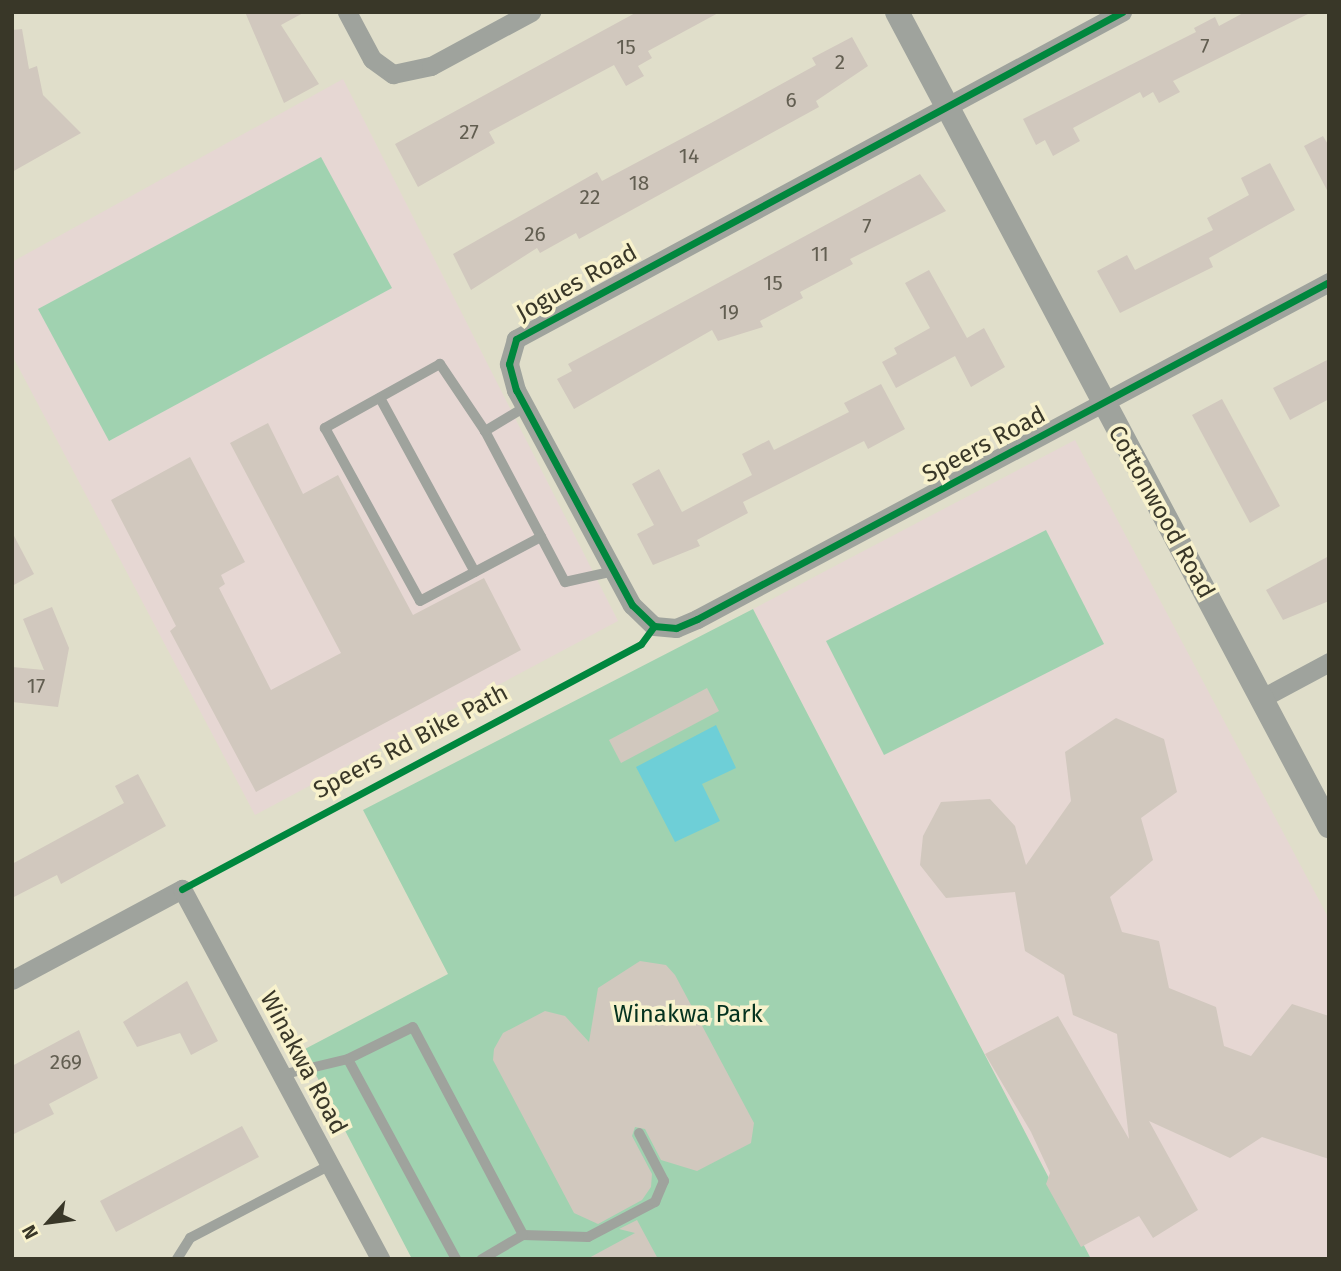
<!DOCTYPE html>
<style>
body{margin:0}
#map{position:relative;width:1341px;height:1271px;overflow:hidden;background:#e0deca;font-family:"Fira Sans",sans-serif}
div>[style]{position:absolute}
.education>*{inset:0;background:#e6d7d3}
.green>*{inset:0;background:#a0d2b0}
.water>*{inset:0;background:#6ecfd7}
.building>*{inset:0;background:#d1c8be}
.service>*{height:10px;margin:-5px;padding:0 5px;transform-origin:5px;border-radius:5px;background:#9fa39d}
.minor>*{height:19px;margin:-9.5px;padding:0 9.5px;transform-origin:9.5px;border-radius:9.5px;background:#9fa39d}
.tertiary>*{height:24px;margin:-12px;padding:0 12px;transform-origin:12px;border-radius:12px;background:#9fa39d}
.cycleway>*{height:7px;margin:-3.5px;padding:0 3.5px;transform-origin:3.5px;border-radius:3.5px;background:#00873e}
span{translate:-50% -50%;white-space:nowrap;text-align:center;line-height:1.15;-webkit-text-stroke:7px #f8f2cd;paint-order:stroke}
.number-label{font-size:21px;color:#625e51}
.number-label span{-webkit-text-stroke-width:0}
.street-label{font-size:24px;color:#393728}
.park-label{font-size:24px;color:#04321f}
.frame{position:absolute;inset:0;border:14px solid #393728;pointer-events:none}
.north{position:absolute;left:14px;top:1187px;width:70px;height:70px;-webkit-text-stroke:5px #f8f2cd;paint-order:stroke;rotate:242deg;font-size:19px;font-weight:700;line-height:28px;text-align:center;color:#393728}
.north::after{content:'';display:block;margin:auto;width:24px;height:32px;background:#393728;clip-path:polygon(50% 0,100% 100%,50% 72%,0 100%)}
</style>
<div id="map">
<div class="education">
<div style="clip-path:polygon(343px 79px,618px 621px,255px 815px,12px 355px,12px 262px)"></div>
<div style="clip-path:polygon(1075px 440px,1329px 919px,1329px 1259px,1091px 1259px,753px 609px)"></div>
</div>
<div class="green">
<div style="clip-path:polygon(321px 157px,392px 288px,109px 441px,38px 309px)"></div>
<div style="clip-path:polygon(1046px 530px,1104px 644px,884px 755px,826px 641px)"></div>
<div style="clip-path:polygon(753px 609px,1091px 1259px,412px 1259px,303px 1050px,448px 974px,363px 810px)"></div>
</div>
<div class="water">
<div style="clip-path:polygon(716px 725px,736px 768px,702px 784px,720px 821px,675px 842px,636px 767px)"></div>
</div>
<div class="building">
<div style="clip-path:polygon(245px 12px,305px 12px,281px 25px,319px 84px,284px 103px)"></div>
<div style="clip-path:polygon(637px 12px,720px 12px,648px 51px,652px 58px,638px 66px,644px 76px,626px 86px,614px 65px,489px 132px,495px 143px,418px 187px,395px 144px)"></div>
<div style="clip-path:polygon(1245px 12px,1312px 12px,1173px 81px,1180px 92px,1159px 103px,1153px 92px,1143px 98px,1140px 92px,1073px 128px,1080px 141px,1053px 156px,1045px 140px,1036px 145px,1023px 119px,1196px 32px,1194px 28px,1215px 17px,1219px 26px)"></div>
<div style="clip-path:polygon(22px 29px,29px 69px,37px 66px,43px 95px,81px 133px,12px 172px,12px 30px)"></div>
<div style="clip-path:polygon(852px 37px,868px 66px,816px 101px,819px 107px,579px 239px,576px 233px,540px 253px,537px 248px,471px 290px,453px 254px,597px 172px,602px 181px,711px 123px,816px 65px,812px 58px)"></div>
<div style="clip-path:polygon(1323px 136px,1329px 146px,1329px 194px,1304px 146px)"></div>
<div style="clip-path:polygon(1270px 163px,1295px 210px,1209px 258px,1213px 267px,1120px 313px,1097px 271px,1127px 255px,1135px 270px,1213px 230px,1207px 218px,1249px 195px,1241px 178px)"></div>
<div style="clip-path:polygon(920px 174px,946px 211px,850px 259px,853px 264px,800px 292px,803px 298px,760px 321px,763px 327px,718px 341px,712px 330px,574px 409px,557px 379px,572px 371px,568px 364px)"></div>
<div style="clip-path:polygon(929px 270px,967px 338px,984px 328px,1005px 367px,971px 387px,955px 356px,896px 388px,882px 362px,897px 354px,894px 348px,930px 328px,905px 283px)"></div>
<div style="clip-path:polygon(1329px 359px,1329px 399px,1290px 420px,1273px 388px)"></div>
<div style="clip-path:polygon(881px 384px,905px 429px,868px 449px,864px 441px,743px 502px,748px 513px,697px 540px,700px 546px,653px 565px,637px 534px,654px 525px,632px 484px,659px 469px,682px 512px,752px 475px,742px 454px,769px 440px,774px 450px,849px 412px,844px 403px)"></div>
<div style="clip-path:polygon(1222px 399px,1280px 506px,1250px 523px,1192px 415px)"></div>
<div style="clip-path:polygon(268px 423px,303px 494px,338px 475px,413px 615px,484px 578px,521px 650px,256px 792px,170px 631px,176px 626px,111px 500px,190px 457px,245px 562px,221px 575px,225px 584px,219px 588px,271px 690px,341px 653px,230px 443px)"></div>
<div style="clip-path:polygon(12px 532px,34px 574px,12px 586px)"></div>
<div style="clip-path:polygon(1329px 556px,1329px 601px,1283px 620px,1266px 590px)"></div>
<div style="clip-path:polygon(52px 607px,69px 648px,58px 707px,12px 702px,12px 667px,44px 670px,23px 619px)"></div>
<div style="clip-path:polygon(707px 688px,719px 711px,621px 763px,609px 740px)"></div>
<div style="clip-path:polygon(1116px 718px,1164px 739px,1177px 792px,1141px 818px,1153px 860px,1110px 897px,1122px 932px,1159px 941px,1169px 988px,1216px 1007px,1224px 1046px,1251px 1056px,1292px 1004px,1329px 1016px,1329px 1159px,1262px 1137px,1230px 1158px,1149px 1121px,1198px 1210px,1153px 1238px,1139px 1216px,1081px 1247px,1046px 1184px,1050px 1173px,1031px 1132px,985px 1054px,1058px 1016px,1129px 1139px,1117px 1034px,1073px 1015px,1064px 975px,1025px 951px,1015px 892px,946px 898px,920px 865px,923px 836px,941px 802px,990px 799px,1015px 826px,1026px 865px,1071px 801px,1065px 752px)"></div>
<div style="clip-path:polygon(138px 774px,166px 826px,61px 884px,57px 875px,12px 898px,12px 864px,124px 803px,115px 786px)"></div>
<div style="clip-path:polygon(640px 961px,666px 965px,675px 975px,754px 1123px,751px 1143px,697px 1171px,661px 1160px,645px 1129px,635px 1127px,632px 1136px,652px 1174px,651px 1187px,642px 1200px,598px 1224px,574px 1213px,493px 1060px,494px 1049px,503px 1033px,545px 1011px,565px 1016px,589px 1042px,598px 988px)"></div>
<div style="clip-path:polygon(187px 981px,218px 1041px,191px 1055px,180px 1033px,137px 1047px,123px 1022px)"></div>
<div style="clip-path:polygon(79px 1030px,98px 1078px,49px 1104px,54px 1114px,12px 1135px,12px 1066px)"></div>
<div style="clip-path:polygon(242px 1126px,259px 1157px,116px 1232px,100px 1201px)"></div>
<div style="clip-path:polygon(637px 1220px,658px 1259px,587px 1259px,635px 1233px,619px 1229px)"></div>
</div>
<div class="service">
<div style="left:380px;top:398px;width:198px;rotate:61.4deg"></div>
<div style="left:525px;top:407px;width:47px;rotate:149deg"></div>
<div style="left:485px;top:431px;width:171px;rotate:62.1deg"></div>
<div style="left:565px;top:582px;width:50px;rotate:-12.7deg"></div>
<div style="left:485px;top:431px;width:81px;rotate:-123.9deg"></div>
<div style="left:440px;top:364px;width:132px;rotate:150.9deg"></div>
<div style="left:325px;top:428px;width:197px;rotate:61.2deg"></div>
<div style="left:420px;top:601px;width:137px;rotate:-27.9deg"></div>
<div style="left:281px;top:1075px;width:69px;rotate:-13.4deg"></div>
<div style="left:523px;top:1235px;width:65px;rotate:1.8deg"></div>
<div style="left:588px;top:1237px;width:76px;rotate:-27.6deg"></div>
<div style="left:655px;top:1202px;width:23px;rotate:-67deg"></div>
<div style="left:664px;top:1181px;width:54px;rotate:-117.5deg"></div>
<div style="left:177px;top:1259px;width:25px;rotate:-58deg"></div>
<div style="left:190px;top:1238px;width:158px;rotate:-27.5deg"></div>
<div style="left:456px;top:1259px;width:227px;rotate:-118.4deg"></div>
<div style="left:348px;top:1059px;width:72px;rotate:-26.2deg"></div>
<div style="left:413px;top:1027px;width:235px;rotate:62.1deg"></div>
<div style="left:523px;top:1235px;width:48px;rotate:149.7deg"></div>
</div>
<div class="minor">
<div style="left:347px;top:12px;width:53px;rotate:62deg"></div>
<div style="left:372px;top:59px;width:26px;rotate:36deg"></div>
<div style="left:393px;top:74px;width:39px;rotate:-12deg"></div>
<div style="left:431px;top:66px;width:114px;rotate:-28.4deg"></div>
<div style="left:1122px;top:12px;width:689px;rotate:151.65deg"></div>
<div style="left:516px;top:339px;width:26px;rotate:106deg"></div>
<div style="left:509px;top:364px;width:27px;rotate:75deg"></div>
<div style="left:516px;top:390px;width:244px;rotate:61.7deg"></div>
<div style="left:632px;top:605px;width:30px;rotate:44deg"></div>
<div style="left:654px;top:626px;width:22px;rotate:5deg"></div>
<div style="left:676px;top:628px;width:23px;rotate:-23deg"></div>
<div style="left:697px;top:619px;width:716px;rotate:-28.07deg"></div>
<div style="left:1262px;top:698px;width:76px;rotate:-28.2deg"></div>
<div style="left:12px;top:980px;width:193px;rotate:-28.2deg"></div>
<div style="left:182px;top:889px;width:420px;rotate:61.8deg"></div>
</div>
<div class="tertiary">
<div style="left:897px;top:12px;width:922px;rotate:62.04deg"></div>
</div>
<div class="cycleway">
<div style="left:654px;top:626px;width:30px;rotate:-136deg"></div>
<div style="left:632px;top:605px;width:244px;rotate:-118.3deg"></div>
<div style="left:516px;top:390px;width:27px;rotate:-105deg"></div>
<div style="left:509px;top:364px;width:26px;rotate:-74deg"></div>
<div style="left:516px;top:339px;width:689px;rotate:-28.35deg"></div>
<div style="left:654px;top:626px;width:22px;rotate:5deg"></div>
<div style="left:676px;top:628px;width:23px;rotate:-23deg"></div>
<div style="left:697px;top:619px;width:716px;rotate:-28.07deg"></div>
<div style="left:182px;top:889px;width:520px;rotate:-28.09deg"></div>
<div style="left:641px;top:644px;width:22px;rotate:-54deg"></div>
</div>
<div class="number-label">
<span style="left:1205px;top:46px">7</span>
<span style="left:626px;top:47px">15</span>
<span style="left:840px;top:62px">2</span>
<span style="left:791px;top:100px">6</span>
<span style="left:469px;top:132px">27</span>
<span style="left:689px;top:156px">14</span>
<span style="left:639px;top:183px">18</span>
<span style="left:590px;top:197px">22</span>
<span style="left:867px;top:226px">7</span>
<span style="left:535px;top:234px">26</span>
<span style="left:820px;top:254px">11</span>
<span style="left:773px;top:283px">15</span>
<span style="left:729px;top:312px">19</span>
<span style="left:36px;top:686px">17</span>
<span style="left:66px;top:1062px">269</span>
</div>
<div class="street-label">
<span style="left:577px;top:283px;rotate:-29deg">Jogues Road</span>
<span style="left:984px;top:445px;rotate:-28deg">Speers Road</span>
<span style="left:1161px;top:512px;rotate:61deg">Cottonwood Road</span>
<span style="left:411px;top:742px;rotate:-28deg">Speers Rd Bike Path</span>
<span style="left:303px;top:1063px;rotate:62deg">Winakwa Road</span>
</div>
<div class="park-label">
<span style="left:688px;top:1015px">Winakwa Park</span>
</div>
<div class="frame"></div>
<div class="north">N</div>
</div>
